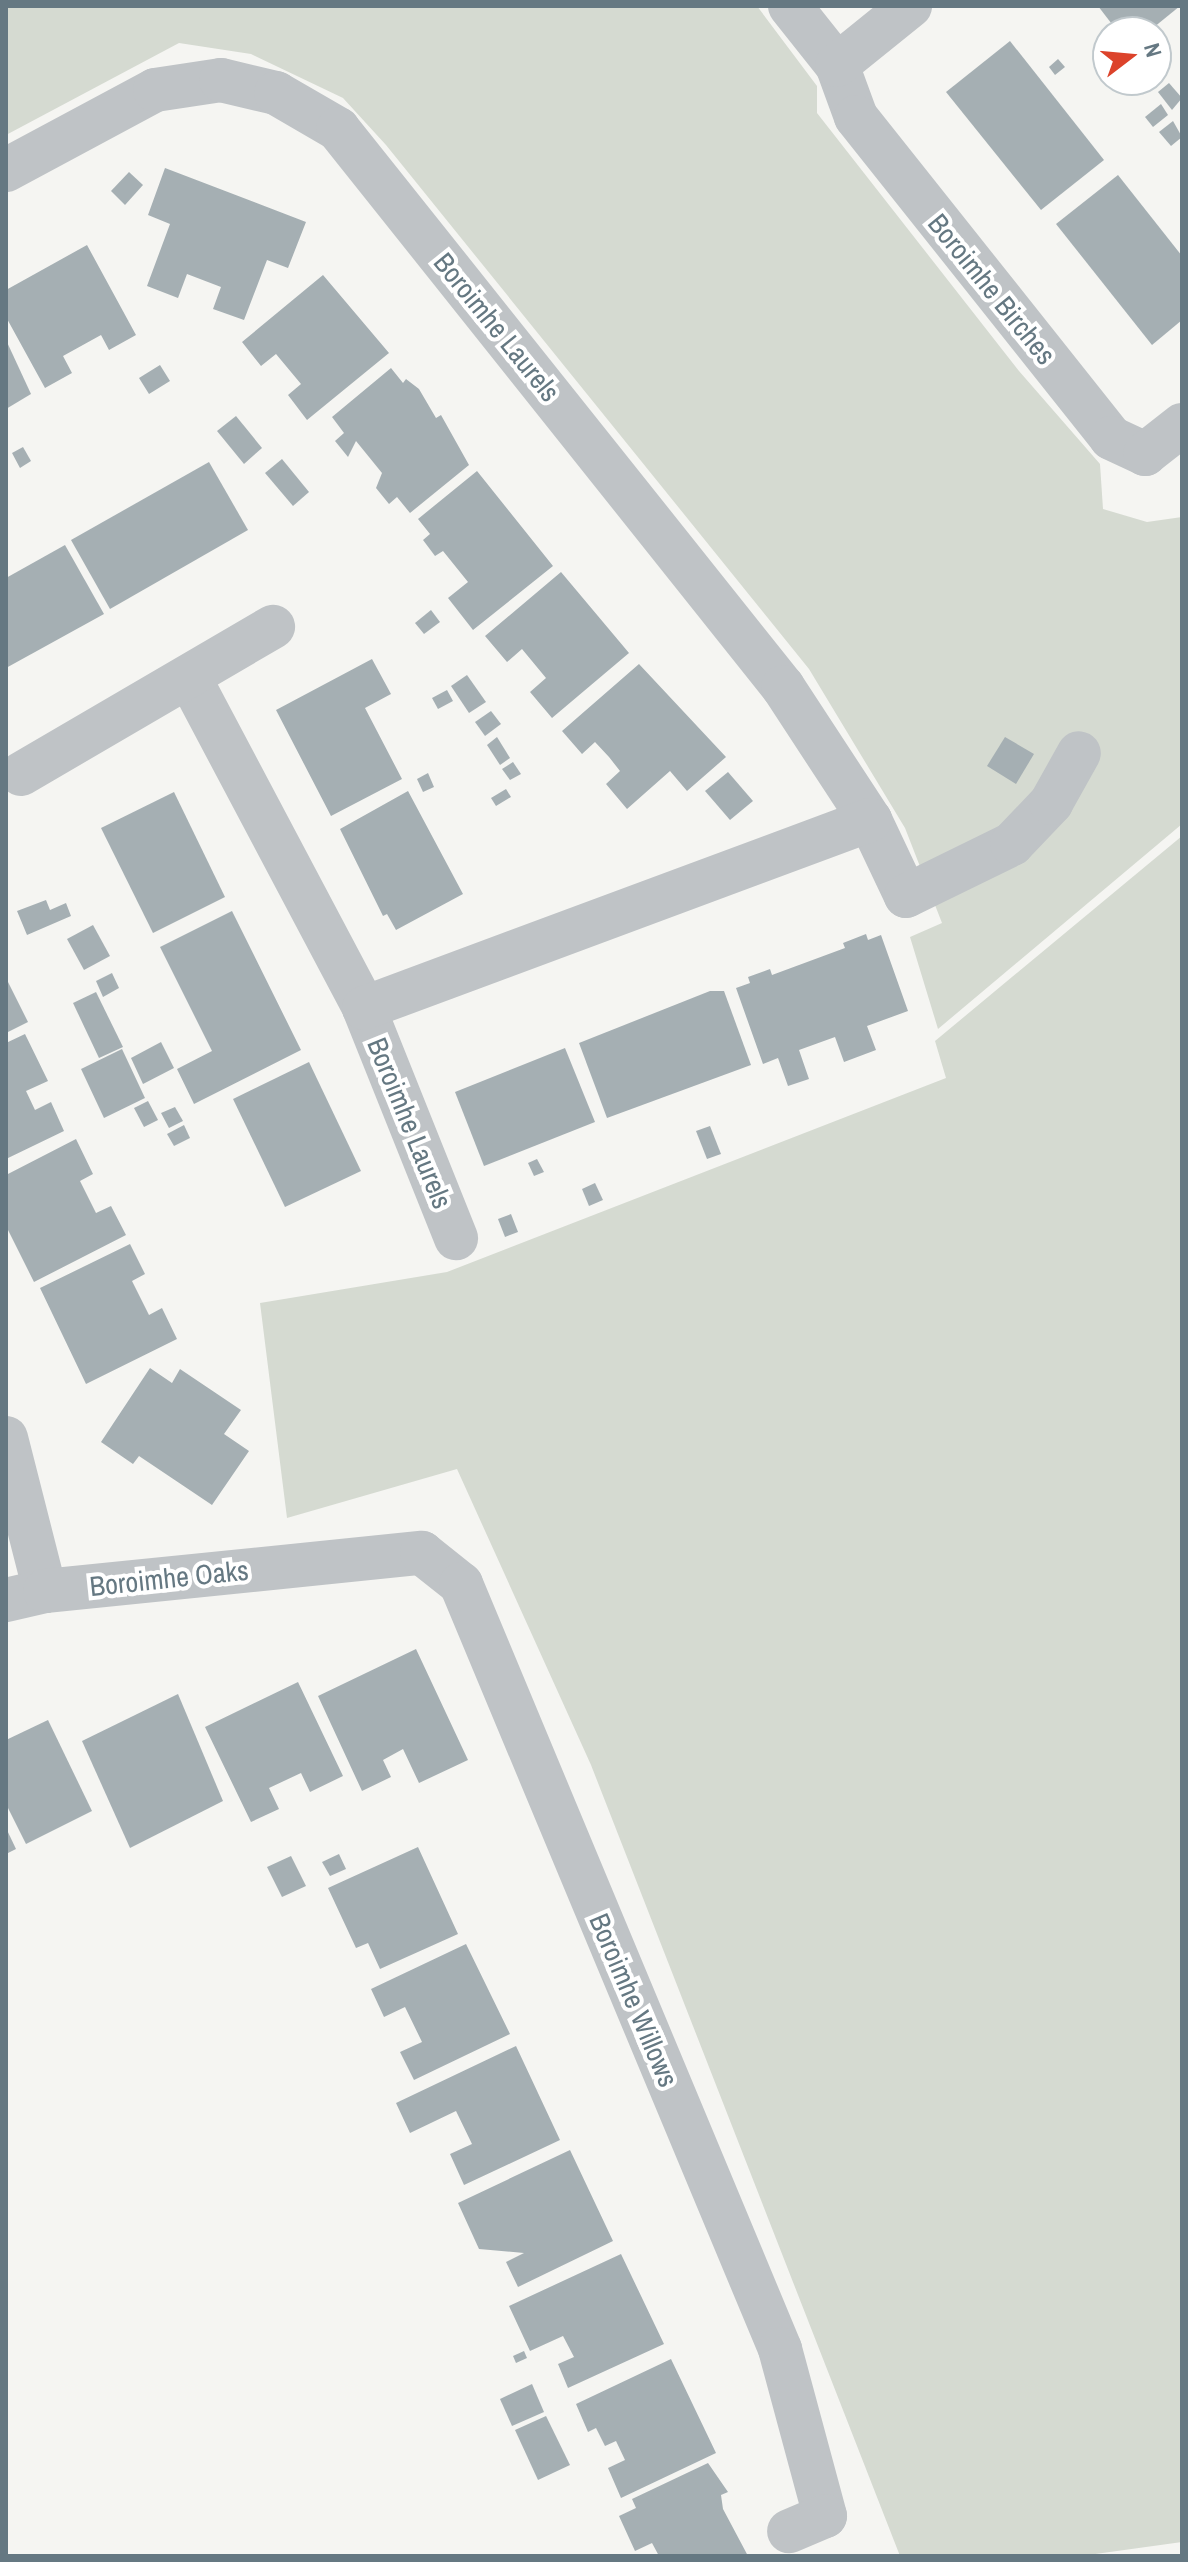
<!DOCTYPE html>
<style>
body{margin:0}
#map{position:relative;width:1188px;height:2562px;overflow:hidden;background:#f5f5f2;font-family:"Archivo Narrow",sans-serif}
div>[style]{position:absolute}
.green>*{inset:0;background:#d5dad1}
.building>*{inset:0;background:#a5afb3}
.minor>*{height:44px;margin:-22px;padding:0 22px;transform-origin:22px;border-radius:22px;background:#bfc3c6}
span{translate:-50% -50%;white-space:nowrap;text-align:center;line-height:1.15;-webkit-text-stroke:8px #fff;paint-order:stroke}
.street-label{font-size:28px;color:#657882}
.frame{position:absolute;inset:0;border:8px solid #657882;pointer-events:none}
.north{position:absolute;left:1092px;top:16px;width:80px;height:80px;box-sizing:border-box;background:#fff;border:2px solid #c1c9cd;border-radius:50%;rotate:74deg;font-size:22px;font-weight:700;line-height:32px;text-align:center;color:#657882}
.north::after{content:'';display:block;margin:auto;width:28px;height:36px;background:#dc432b;clip-path:polygon(50% 0,100% 100%,50% 72%,0 100%)}
</style>
<div id="map">
<div class="green">
<div style="clip-path:polygon(6px 6px,757px 6px,817px 86px,817px 113px,1019px 371px,1100px 464px,1103px 509px,1147px 522px,1182px 517px,1182px 824px,938px 1029px,910px 937px,942px 923px,905px 828px,809px 669px,386px 145px,343px 98px,251px 54px,179px 43px,6px 135px)"></div>
<div style="clip-path:polygon(1182px 836px,1182px 2542px,1081px 2556px,900px 2556px,591px 1765px,457px 1469px,287px 1518px,260px 1303px,447px 1272px,946px 1078px,935px 1041px)"></div>
</div>
<div class="building">
<div style="clip-path:polygon(1098px 6px,1180px 6px,1148px 32px,1118px 32px)"></div>
<div style="clip-path:polygon(1010px 41px,1104px 160px,1041px 210px,946px 92px)"></div>
<div style="clip-path:polygon(1058px 59px,1065px 67px,1055px 75px,1049px 67px)"></div>
<div style="clip-path:polygon(1169px 83px,1182px 98px,1172px 110px,1158px 92px)"></div>
<div style="clip-path:polygon(1161px 104px,1168px 115px,1153px 127px,1145px 117px)"></div>
<div style="clip-path:polygon(1173px 121px,1182px 137px,1171px 146px,1159px 132px)"></div>
<div style="clip-path:polygon(165px 168px,306px 222px,288px 268px,267px 260px,244px 320px,213px 309px,221px 287px,187px 274px,178px 298px,147px 286px,170px 224px,148px 215px)"></div>
<div style="clip-path:polygon(129px 172px,143px 185px,125px 205px,111px 191px)"></div>
<div style="clip-path:polygon(1118px 175px,1182px 256px,1182px 320px,1152px 345px,1056px 224px)"></div>
<div style="clip-path:polygon(87px 245px,136px 335px,109px 350px,101px 335px,63px 356px,72px 373px,45px 388px,6px 317px,6px 290px)"></div>
<div style="clip-path:polygon(323px 275px,389px 353px,307px 420px,288px 395px,301px 384px,276px 354px,261px 366px,242px 342px)"></div>
<div style="clip-path:polygon(6px 340px,31px 394px,6px 409px)"></div>
<div style="clip-path:polygon(160px 365px,170px 381px,149px 394px,139px 378px)"></div>
<div style="clip-path:polygon(391px 368px,403px 383px,406px 379px,419px 389px,436px 418px,441px 415px,469px 465px,410px 513px,397px 497px,389px 504px,376px 488px,382px 473px,356px 441px,348px 457px,335px 441px,344px 433px,332px 417px)"></div>
<div style="clip-path:polygon(236px 416px,262px 448px,244px 464px,217px 431px)"></div>
<div style="clip-path:polygon(23px 447px,31px 461px,20px 468px,12px 453px)"></div>
<div style="clip-path:polygon(282px 459px,309px 492px,293px 506px,265px 473px)"></div>
<div style="clip-path:polygon(209px 462px,248px 530px,110px 609px,71px 540px)"></div>
<div style="clip-path:polygon(477px 471px,553px 566px,473px 630px,448px 598px,468px 582px,443px 551px,435px 556px,423px 540px,430px 534px,418px 519px)"></div>
<div style="clip-path:polygon(65px 545px,104px 614px,6px 668px,6px 578px)"></div>
<div style="clip-path:polygon(561px 572px,629px 653px,552px 718px,530px 692px,546px 678px,522px 649px,507px 662px,485px 636px)"></div>
<div style="clip-path:polygon(431px 610px,440px 622px,424px 634px,415px 623px)"></div>
<div style="clip-path:polygon(372px 659px,391px 694px,365px 708px,402px 779px,331px 816px,276px 710px)"></div>
<div style="clip-path:polygon(639px 664px,726px 757px,687px 791px,670px 771px,627px 809px,606px 784px,620px 771px,609px 757px,595px 742px,582px 754px,562px 731px)"></div>
<div style="clip-path:polygon(467px 675px,486px 702px,469px 713px,451px 686px)"></div>
<div style="clip-path:polygon(447px 690px,453px 701px,438px 709px,432px 698px)"></div>
<div style="clip-path:polygon(491px 711px,501px 724px,485px 736px,475px 722px)"></div>
<div style="clip-path:polygon(497px 737px,510px 758px,500px 765px,487px 745px)"></div>
<div style="clip-path:polygon(1005px 737px,1034px 754px,1016px 784px,987px 766px)"></div>
<div style="clip-path:polygon(513px 762px,521px 774px,510px 780px,502px 769px)"></div>
<div style="clip-path:polygon(728px 772px,753px 801px,730px 820px,705px 791px)"></div>
<div style="clip-path:polygon(428px 773px,434px 787px,423px 792px,417px 779px)"></div>
<div style="clip-path:polygon(506px 789px,511px 797px,496px 806px,491px 798px)"></div>
<div style="clip-path:polygon(408px 791px,463px 894px,396px 930px,387px 914px,383px 916px,340px 829px)"></div>
<div style="clip-path:polygon(174px 792px,225px 897px,153px 933px,101px 828px)"></div>
<div style="clip-path:polygon(46px 900px,50px 910px,66px 903px,71px 916px,27px 935px,17px 911px)"></div>
<div style="clip-path:polygon(232px 911px,301px 1050px,194px 1104px,177px 1069px,212px 1051px,160px 947px)"></div>
<div style="clip-path:polygon(93px 925px,110px 956px,84px 970px,67px 939px)"></div>
<div style="clip-path:polygon(866px 934px,868px 940px,881px 935px,908px 1011px,867px 1026px,876px 1050px,844px 1062px,835px 1037px,799px 1050px,809px 1079px,788px 1086px,778px 1058px,763px 1064px,736px 988px,750px 983px,748px 977px,770px 969px,772px 975px,845px 948px,843px 943px)"></div>
<div style="clip-path:polygon(112px 973px,119px 988px,103px 997px,96px 981px)"></div>
<div style="clip-path:polygon(6px 978px,28px 1022px,6px 1033px)"></div>
<div style="clip-path:polygon(710px 991px,724px 991px,751px 1065px,607px 1118px,579px 1043px)"></div>
<div style="clip-path:polygon(96px 992px,123px 1047px,99px 1058px,73px 1003px)"></div>
<div style="clip-path:polygon(25px 1034px,48px 1081px,26px 1091px,35px 1110px,51px 1102px,64px 1131px,6px 1159px,6px 1043px)"></div>
<div style="clip-path:polygon(161px 1042px,174px 1068px,143px 1084px,131px 1058px)"></div>
<div style="clip-path:polygon(565px 1048px,595px 1122px,484px 1166px,455px 1092px)"></div>
<div style="clip-path:polygon(122px 1049px,145px 1098px,104px 1118px,81px 1069px)"></div>
<div style="clip-path:polygon(309px 1062px,361px 1171px,285px 1207px,233px 1099px)"></div>
<div style="clip-path:polygon(148px 1101px,158px 1120px,144px 1127px,134px 1108px)"></div>
<div style="clip-path:polygon(175px 1107px,183px 1121px,169px 1128px,161px 1113px)"></div>
<div style="clip-path:polygon(184px 1125px,190px 1138px,174px 1146px,167px 1134px)"></div>
<div style="clip-path:polygon(710px 1126px,721px 1154px,707px 1159px,696px 1131px)"></div>
<div style="clip-path:polygon(76px 1139px,93px 1174px,80px 1181px,96px 1213px,111px 1206px,126px 1235px,34px 1282px,6px 1226px,6px 1175px)"></div>
<div style="clip-path:polygon(537px 1159px,544px 1172px,534px 1176px,528px 1163px)"></div>
<div style="clip-path:polygon(595px 1183px,603px 1200px,589px 1206px,582px 1189px)"></div>
<div style="clip-path:polygon(511px 1214px,518px 1232px,505px 1237px,498px 1219px)"></div>
<div style="clip-path:polygon(130px 1244px,145px 1274px,132px 1281px,149px 1315px,162px 1308px,177px 1339px,86px 1384px,40px 1288px)"></div>
<div style="clip-path:polygon(150px 1368px,172px 1383px,180px 1369px,241px 1410px,224px 1434px,249px 1451px,212px 1505px,139px 1456px,133px 1464px,101px 1442px)"></div>
<div style="clip-path:polygon(416px 1649px,468px 1760px,419px 1783px,403px 1749px,383px 1760px,391px 1777px,362px 1791px,318px 1696px)"></div>
<div style="clip-path:polygon(298px 1682px,343px 1776px,310px 1792px,301px 1773px,269px 1788px,279px 1809px,251px 1822px,205px 1727px)"></div>
<div style="clip-path:polygon(178px 1694px,223px 1801px,130px 1848px,82px 1741px)"></div>
<div style="clip-path:polygon(48px 1720px,92px 1811px,26px 1844px,6px 1804px,6px 1740px)"></div>
<div style="clip-path:polygon(6px 1828px,16px 1849px,6px 1854px)"></div>
<div style="clip-path:polygon(418px 1847px,458px 1934px,380px 1969px,368px 1943px,356px 1948px,328px 1888px)"></div>
<div style="clip-path:polygon(339px 1854px,346px 1869px,330px 1876px,322px 1862px)"></div>
<div style="clip-path:polygon(291px 1856px,306px 1886px,282px 1897px,267px 1867px)"></div>
<div style="clip-path:polygon(466px 1944px,510px 2034px,414px 2080px,400px 2052px,422px 2042px,405px 2007px,384px 2017px,371px 1989px)"></div>
<div style="clip-path:polygon(516px 2046px,560px 2140px,464px 2185px,450px 2154px,472px 2144px,456px 2111px,410px 2133px,396px 2103px)"></div>
<div style="clip-path:polygon(570px 2150px,613px 2241px,518px 2287px,506px 2262px,524px 2253px,479px 2249px,458px 2203px)"></div>
<div style="clip-path:polygon(621px 2254px,664px 2344px,568px 2388px,558px 2364px,574px 2357px,563px 2336px,530px 2351px,509px 2306px)"></div>
<div style="clip-path:polygon(524px 2351px,527px 2358px,516px 2363px,513px 2356px)"></div>
<div style="clip-path:polygon(671px 2359px,716px 2453px,621px 2498px,608px 2468px,625px 2460px,616px 2441px,605px 2446px,596px 2428px,588px 2432px,576px 2404px)"></div>
<div style="clip-path:polygon(532px 2384px,544px 2412px,512px 2426px,500px 2399px)"></div>
<div style="clip-path:polygon(546px 2416px,570px 2465px,538px 2480px,515px 2430px)"></div>
<div style="clip-path:polygon(708px 2463px,728px 2492px,721px 2495px,723px 2509px,748px 2556px,659px 2556px,652px 2543px,635px 2551px,619px 2516px,636px 2508px,632px 2499px)"></div>
</div>
<div class="minor">
<div style="left:790px;top:6px;width:75px;rotate:51.5deg"></div>
<div style="left:837px;top:65px;width:55px;rotate:69.9deg"></div>
<div style="left:856px;top:117px;width:410px;rotate:51.5deg"></div>
<div style="left:1111px;top:438px;width:38px;rotate:25deg"></div>
<div style="left:1145px;top:454px;width:47px;rotate:-38.1deg"></div>
<div style="left:837px;top:65px;width:94px;rotate:-38.9deg"></div>
<div style="left:6px;top:170px;width:169px;rotate:-28.2deg"></div>
<div style="left:155px;top:90px;width:67px;rotate:-8.6deg"></div>
<div style="left:221px;top:80px;width:57px;rotate:13.3deg"></div>
<div style="left:276px;top:93px;width:72px;rotate:30.1deg"></div>
<div style="left:338px;top:129px;width:714px;rotate:51.43deg"></div>
<div style="left:783px;top:687px;width:159px;rotate:56.8deg"></div>
<div style="left:870px;top:820px;width:84px;rotate:64.7deg"></div>
<div style="left:906px;top:896px;width:118px;rotate:-26.1deg"></div>
<div style="left:1012px;top:844px;width:57px;rotate:-46.4deg"></div>
<div style="left:1051px;top:803px;width:57px;rotate:-60.8deg"></div>
<div style="left:189px;top:677px;width:374px;rotate:62.1deg"></div>
<div style="left:364px;top:1008px;width:248px;rotate:68.2deg"></div>
<div style="left:21px;top:774px;width:292px;rotate:-30.3deg"></div>
<div style="left:364px;top:1008px;width:540px;rotate:-20.38deg"></div>
<div style="left:6px;top:1438px;width:158px;rotate:75.7deg"></div>
<div style="left:6px;top:1600px;width:40px;rotate:-13deg"></div>
<div style="left:45px;top:1591px;width:379px;rotate:-5.8deg"></div>
<div style="left:422px;top:1553px;width:50px;rotate:38.5deg"></div>
<div style="left:461px;top:1584px;width:829px;rotate:67.36deg"></div>
<div style="left:780px;top:2349px;width:173px;rotate:74.9deg"></div>
<div style="left:825px;top:2516px;width:39px;rotate:157deg"></div>
</div>
<div class="street-label">
<span style="left:992px;top:289px;rotate:51deg">Boroimhe Birches</span>
<span style="left:497px;top:327px;rotate:51deg">Boroimhe Laurels</span>
<span style="left:410px;top:1123px;rotate:68deg">Boroimhe Laurels</span>
<span style="left:169px;top:1578px;rotate:-6deg">Boroimhe Oaks</span>
<span style="left:634px;top:2000px;rotate:67deg">Boroimhe Willows</span>
</div>
<div class="frame"></div>
<div class="north">N</div>
</div>
